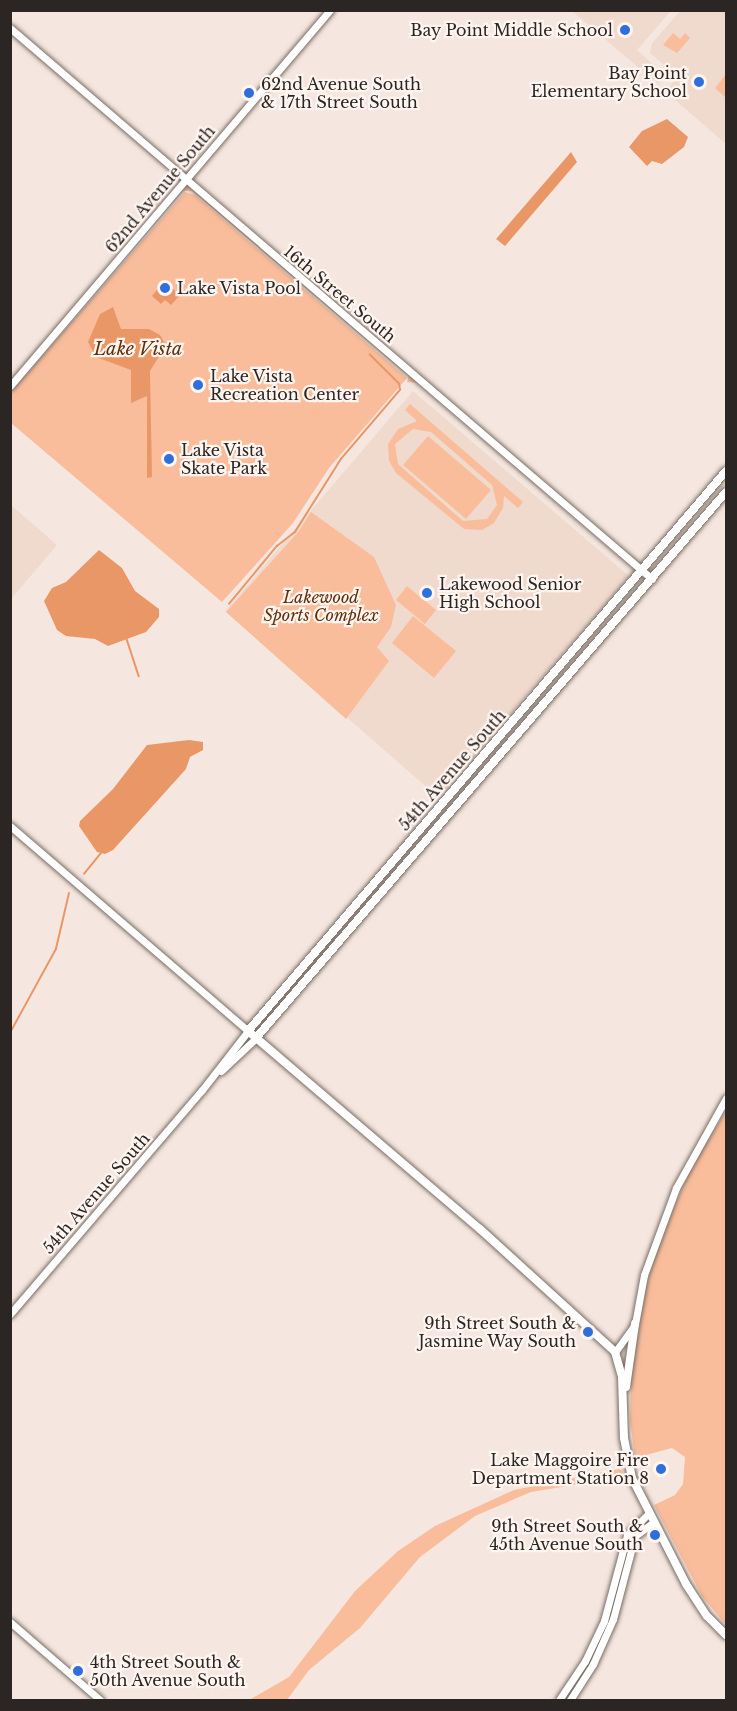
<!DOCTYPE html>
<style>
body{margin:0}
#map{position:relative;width:737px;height:1711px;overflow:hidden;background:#f5e7df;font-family:"Libre Baskerville",serif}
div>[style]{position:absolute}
.built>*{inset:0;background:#f0dace}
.green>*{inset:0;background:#fabd9b}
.water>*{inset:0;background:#ea9767}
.stream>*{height:1.5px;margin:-0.75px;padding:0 0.75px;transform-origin:0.75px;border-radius:0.75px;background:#ea9767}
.roads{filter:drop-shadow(0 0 2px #796d66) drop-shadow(0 0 2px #796d66)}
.tertiary>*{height:7px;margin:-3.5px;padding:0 3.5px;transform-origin:3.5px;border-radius:3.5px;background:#fff}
.secondary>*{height:8px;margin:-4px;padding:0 4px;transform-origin:4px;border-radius:4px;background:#fff}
.dots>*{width:16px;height:16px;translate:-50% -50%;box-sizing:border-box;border:3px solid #fef5f0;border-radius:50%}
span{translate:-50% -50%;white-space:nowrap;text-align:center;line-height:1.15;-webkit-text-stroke:4.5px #fef5f0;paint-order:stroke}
.poi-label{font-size:16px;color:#2b2623}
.right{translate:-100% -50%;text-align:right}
.left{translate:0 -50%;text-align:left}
.street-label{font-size:16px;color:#2b2623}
.park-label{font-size:16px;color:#622d07;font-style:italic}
.water-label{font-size:18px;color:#622e08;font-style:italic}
.frame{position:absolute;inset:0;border:12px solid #2b2623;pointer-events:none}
</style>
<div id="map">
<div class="built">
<div style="clip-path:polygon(572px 11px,671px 11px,637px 50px,663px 74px,659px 85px)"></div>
<div style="clip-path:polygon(680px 11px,726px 11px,726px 144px,666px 92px,677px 76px,650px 53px,652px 43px)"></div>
<div style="clip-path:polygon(413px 391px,629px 576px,438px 797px,225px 611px)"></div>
<div style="clip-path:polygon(11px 505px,57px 545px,11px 599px)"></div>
</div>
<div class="green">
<div style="clip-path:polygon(673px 33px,680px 39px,685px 33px,690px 38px,677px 53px,663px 45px)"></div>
<div style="clip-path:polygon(726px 74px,726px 98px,715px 88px)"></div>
<div style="clip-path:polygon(187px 183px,420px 383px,407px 382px,409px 376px,192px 191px,183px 191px,151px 225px)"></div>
<div style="clip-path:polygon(185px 192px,195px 195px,407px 378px,329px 468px,293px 523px,222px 602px,11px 423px,11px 392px)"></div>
<div style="clip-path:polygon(evenodd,410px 404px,523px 502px,518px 508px,504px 496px,503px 508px,494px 523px,482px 530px,464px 529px,396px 473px,389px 461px,388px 444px,398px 429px,417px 421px,405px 410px,410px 404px,413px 429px,431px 432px,492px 485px,497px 505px,487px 519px,463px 521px,398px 464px,395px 444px,413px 429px)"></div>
<div style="clip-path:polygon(428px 436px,491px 490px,466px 519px,403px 465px)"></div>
<div style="clip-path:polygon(311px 512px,374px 557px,396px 605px,391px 627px,377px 647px,389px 661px,346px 719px,226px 612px,299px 531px)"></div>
<div style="clip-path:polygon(407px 586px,436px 610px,425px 624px,396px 600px)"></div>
<div style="clip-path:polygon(413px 616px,456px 651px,434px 678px,392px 643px)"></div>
<div style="clip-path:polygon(726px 1111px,726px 1625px,702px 1596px,654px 1505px,675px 1495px,683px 1484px,685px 1457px,672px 1448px,635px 1458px,630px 1420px,631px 1378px,645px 1289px,660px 1240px,691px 1168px)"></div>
<div style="clip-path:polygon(619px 1469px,623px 1471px,622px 1477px,531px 1492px,475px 1516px,420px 1557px,360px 1628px,309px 1670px,287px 1700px,249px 1700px,289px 1677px,355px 1591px,398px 1551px,435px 1526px,514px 1490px)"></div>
</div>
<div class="water">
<div style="clip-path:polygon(667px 119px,688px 137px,684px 147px,662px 164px,652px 161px,647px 166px,629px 147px,642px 131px)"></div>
<div style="clip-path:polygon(571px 152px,577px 162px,505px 246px,496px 239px)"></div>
<div style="clip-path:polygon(164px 281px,180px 295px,171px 305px,165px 300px,161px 304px,152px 296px)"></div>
<div style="clip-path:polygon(113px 307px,121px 329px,149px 329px,160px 335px,166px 345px,150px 371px,152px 477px,147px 478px,147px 396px,131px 403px,131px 370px,96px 357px,88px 342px,100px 314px)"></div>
<div style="clip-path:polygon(99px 550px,122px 568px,135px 591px,159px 609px,159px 617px,146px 632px,108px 646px,95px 639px,66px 636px,57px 630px,44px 601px,52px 588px,66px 582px)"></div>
<div style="clip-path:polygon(189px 740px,203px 742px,203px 750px,190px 757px,186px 769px,113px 850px,105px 854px,97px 852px,79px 826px,80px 821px,113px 789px,147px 745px)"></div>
</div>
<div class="stream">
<div style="left:229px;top:604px;width:75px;rotate:-50.4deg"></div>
<div style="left:277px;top:546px;width:23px;rotate:-38deg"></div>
<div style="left:295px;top:532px;width:86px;rotate:-57.8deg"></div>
<div style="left:341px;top:459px;width:91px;rotate:-49.5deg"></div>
<div style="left:400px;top:390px;width:6px;rotate:-99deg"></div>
<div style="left:399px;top:384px;width:41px;rotate:-135deg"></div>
<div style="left:127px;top:639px;width:39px;rotate:72deg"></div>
<div style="left:84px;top:874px;width:27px;rotate:-51deg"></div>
<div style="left:10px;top:1033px;width:96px;rotate:-61.3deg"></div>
<div style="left:56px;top:949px;width:57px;rotate:-76.9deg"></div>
</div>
<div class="roads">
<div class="tertiary">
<div style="left:10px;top:28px;width:846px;rotate:40.64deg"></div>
<div style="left:10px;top:386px;width:494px;rotate:-49.6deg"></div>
<div style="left:10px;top:826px;width:314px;rotate:40.7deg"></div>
<div style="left:248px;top:1031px;width:75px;rotate:127.9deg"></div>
<div style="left:202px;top:1090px;width:295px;rotate:130.6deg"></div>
<div style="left:221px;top:1071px;width:48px;rotate:-43.3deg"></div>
<div style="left:615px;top:1352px;width:34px;rotate:-54deg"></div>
<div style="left:635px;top:1324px;width:50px;rotate:-79.6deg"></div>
<div style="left:644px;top:1275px;width:93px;rotate:-69.8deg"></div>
<div style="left:676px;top:1188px;width:103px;rotate:-60.9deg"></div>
<div style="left:10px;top:1622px;width:119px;rotate:40.9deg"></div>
<div style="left:559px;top:1700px;width:47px;rotate:-56.3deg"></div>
<div style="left:585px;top:1661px;width:44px;rotate:-64.6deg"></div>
<div style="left:604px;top:1621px;width:89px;rotate:-75deg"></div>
<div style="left:627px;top:1535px;width:30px;rotate:-45deg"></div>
<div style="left:570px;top:1700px;width:43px;rotate:-57.4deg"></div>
<div style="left:593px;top:1664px;width:49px;rotate:-66deg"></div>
<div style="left:613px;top:1619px;width:86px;rotate:-75.2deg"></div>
<div style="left:635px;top:1536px;width:21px;rotate:-37deg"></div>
</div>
<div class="secondary">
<div style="left:726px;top:471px;width:736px;rotate:130.48deg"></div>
<div style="left:248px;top:1031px;width:305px;rotate:40.5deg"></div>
<div style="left:480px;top:1229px;width:183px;rotate:42.3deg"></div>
<div style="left:615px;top:1352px;width:25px;rotate:74deg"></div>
<div style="left:622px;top:1376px;width:62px;rotate:88.2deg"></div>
<div style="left:624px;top:1438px;width:41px;rotate:78.7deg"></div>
<div style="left:632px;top:1478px;width:119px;rotate:63deg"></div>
<div style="left:686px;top:1584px;width:38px;rotate:57deg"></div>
<div style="left:707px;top:1616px;width:27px;rotate:45deg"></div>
<div style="left:256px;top:1038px;width:720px;rotate:-49.28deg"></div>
<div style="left:626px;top:1387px;width:64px;rotate:-81.9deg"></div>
</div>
</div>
<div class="dots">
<div style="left:625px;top:30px;background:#2e6fdc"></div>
<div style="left:699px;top:82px;background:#2e6fdc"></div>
<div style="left:249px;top:93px;background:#2e6fdc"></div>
<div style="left:165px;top:288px;background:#2e6fdc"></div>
<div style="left:198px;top:385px;background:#2e6fdc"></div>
<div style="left:169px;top:459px;background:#2e6fdc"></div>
<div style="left:427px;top:593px;background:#2e6fdc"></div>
<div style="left:588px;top:1332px;background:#2e6fdc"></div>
<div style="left:661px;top:1469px;background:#2e6fdc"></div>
<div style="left:655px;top:1535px;background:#2e6fdc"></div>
<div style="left:78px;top:1671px;background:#2e6fdc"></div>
</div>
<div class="poi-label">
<span class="right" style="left:613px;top:30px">Bay Point Middle School</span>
<span class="right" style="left:687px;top:82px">Bay Point<br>Elementary School</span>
<span class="left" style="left:261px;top:93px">62nd Avenue South<br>&amp; 17th Street South</span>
<span class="left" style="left:177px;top:288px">Lake Vista Pool</span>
<span class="left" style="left:210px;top:385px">Lake Vista<br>Recreation Center</span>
<span class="left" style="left:181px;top:459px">Lake Vista<br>Skate Park</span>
<span class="left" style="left:439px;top:593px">Lakewood Senior<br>High School</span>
<span class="right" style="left:576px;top:1332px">9th Street South &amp;<br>Jasmine Way South</span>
<span class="right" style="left:649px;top:1469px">Lake Maggoire Fire<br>Department Station 8</span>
<span class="right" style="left:643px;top:1535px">9th Street South &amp;<br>45th Avenue South</span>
<span class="left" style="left:90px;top:1671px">4th Street South &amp;<br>50th Avenue South</span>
</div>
<div class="street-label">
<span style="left:160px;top:189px;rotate:-50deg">62nd Avenue South</span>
<span style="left:340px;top:294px;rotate:40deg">16th Street South</span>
<span style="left:452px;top:770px;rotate:-49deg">54th Avenue South</span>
<span style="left:96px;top:1193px;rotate:-49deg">54th Avenue South</span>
</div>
<div class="park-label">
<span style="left:321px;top:606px">Lakewood<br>Sports Complex</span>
</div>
<div class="water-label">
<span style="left:138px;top:349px">Lake Vista</span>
</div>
<div class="frame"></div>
</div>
